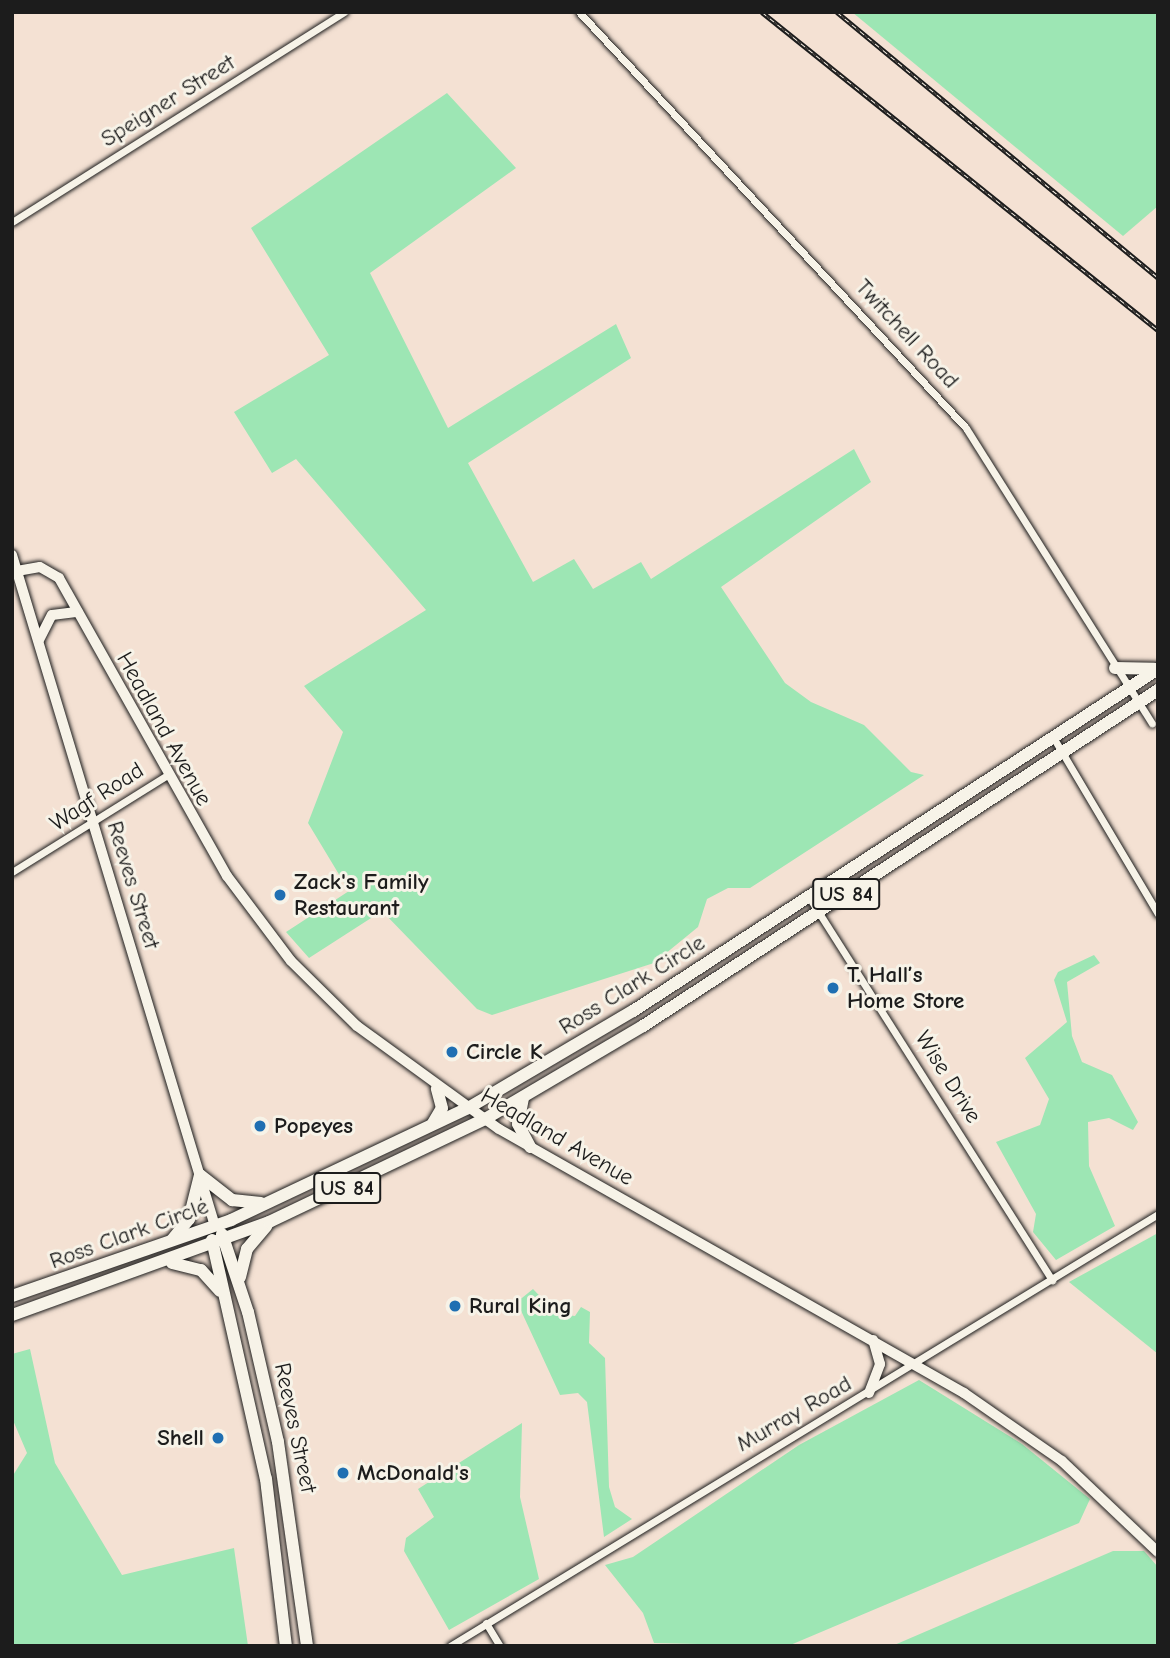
<!DOCTYPE html>
<meta charset="utf-8">
<style>
body{margin:0}
#map{position:relative;width:1170px;height:1658px;overflow:hidden;background:#f4e1d3;font-family:"Comic Neue",sans-serif}
div>[style]{position:absolute}
.green>*{inset:0;background:#9de6b4}
.roads{filter:drop-shadow(0 0 2px #1c1c1c) drop-shadow(0 0 2px #1c1c1c)}
.street>*{height:7px;margin:-3.5px;padding:0 3.5px;transform-origin:3.5px;border-radius:3.5px;background:#f7f3e8}
.secondary>*{height:10px;margin:-5px;padding:0 5px;transform-origin:5px;border-radius:5px;background:#f7f3e8}
.primary>*{height:10px;margin:-5px;padding:0 5px;transform-origin:5px;border-radius:5px;background:#f7f3e8}
.highway>*{height:12px;margin:-6px;padding:0 6px;transform-origin:6px;border-radius:6px;background:#f7f3e8}
.rail>*{height:4.5px;margin-top:-2.25px;transform-origin:0;background:repeating-linear-gradient(90deg,#f7f3e8 0 5px,#1c1c1c 0 10px);box-sizing:border-box;border-block:2px solid #1c1c1c}
.dots>*{width:19px;height:19px;translate:-50% -50%;box-sizing:border-box;border:4px solid #f7f3e8;border-radius:50%}
span{translate:-50% -50%;white-space:nowrap;text-align:center;line-height:1.15;-webkit-text-stroke:6px #f7f3e8;paint-order:stroke}
.shield-label span{padding:2px 5px;background:#f7f3e8;border:2px solid;border-radius:5px;-webkit-text-stroke-width:0}
.shield-label{font-size:21px;color:#1c1c1c;font-weight:700}
.street-label{font-size:23px;color:#1c1c1c}
.poi-label{font-size:23px;color:#1c1c1c;font-weight:700}
.left{translate:0 -50%;text-align:left}
.right{translate:-100% -50%;text-align:right}
.frame{position:absolute;inset:0;border:14px solid #1c1c1c;pointer-events:none}
</style>
<div id="map">
<div class="green">
<div style="clip-path:polygon(852px 12px,1158px 12px,1158px 206px,1123px 236px)"></div>
<div style="clip-path:polygon(447px 93px,516px 168px,370px 273px,448px 428px,616px 324px,631px 358px,468px 463px,533px 582px,574px 559px,593px 589px,641px 562px,651px 579px,854px 449px,871px 482px,721px 587px,785px 683px,811px 702px,864px 725px,911px 772px,924px 775px,750px 888px,728px 888px,707px 899px,698px 927px,654px 963px,492px 1015px,477px 1009px,382px 911px,309px 958px,286px 932px,349px 891px,308px 823px,343px 732px,304px 686px,426px 610px,296px 459px,272px 473px,234px 412px,329px 355px,251px 228px)"></div>
<div style="clip-path:polygon(1094px 955px,1100px 963px,1067px 982px,1072px 1036px,1082px 1062px,1112px 1075px,1138px 1122px,1133px 1130px,1109px 1118px,1088px 1122px,1089px 1166px,1115px 1226px,1056px 1260px,1033px 1232px,1036px 1214px,996px 1142px,1040px 1125px,1049px 1099px,1025px 1058px,1067px 1022px,1054px 980px,1058px 972px)"></div>
<div style="clip-path:polygon(1158px 1233px,1158px 1354px,1069px 1282px)"></div>
<div style="clip-path:polygon(533px 1289px,557px 1314px,575px 1316px,581px 1307px,590px 1312px,589px 1343px,605px 1358px,609px 1487px,615px 1507px,632px 1519px,604px 1537px,587px 1402px,578px 1393px,560px 1395px,517px 1302px)"></div>
<div style="clip-path:polygon(30px 1349px,55px 1463px,122px 1575px,234px 1548px,248px 1646px,12px 1646px,12px 1477px,27px 1453px,12px 1418px,12px 1354px)"></div>
<div style="clip-path:polygon(919px 1380px,1022px 1444px,1090px 1499px,1079px 1523px,788px 1646px,654px 1643px,643px 1613px,605px 1565px,633px 1557px,799px 1445px)"></div>
<div style="clip-path:polygon(522px 1423px,520px 1497px,539px 1579px,449px 1630px,404px 1551px,406px 1538px,434px 1517px,418px 1489px)"></div>
<div style="clip-path:polygon(1113px 1551px,1144px 1551px,1158px 1567px,1158px 1646px,892px 1646px)"></div>
</div>
<div class="roads">
<div class="street">
<div style="left:579px;top:12px;width:568px;rotate:47.07deg"></div>
<div style="left:966px;top:428px;width:349px;rotate:57.8deg"></div>
<div style="left:12px;top:222px;width:393px;rotate:-32.3deg"></div>
<div style="left:1053px;top:737px;width:206px;rotate:59.3deg"></div>
<div style="left:12px;top:872px;width:183px;rotate:-32deg"></div>
<div style="left:809px;top:897px;width:454px;rotate:57.6deg"></div>
<div style="left:486px;top:1623px;width:27px;rotate:59deg"></div>
<div style="left:450px;top:1646px;width:829px;rotate:-31.39deg"></div>
</div>
<div class="secondary">
<div style="left:17px;top:571px;width:23px;rotate:-10deg"></div>
<div style="left:40px;top:567px;width:22px;rotate:30deg"></div>
<div style="left:59px;top:578px;width:342px;rotate:60.6deg"></div>
<div style="left:227px;top:876px;width:106px;rotate:53deg"></div>
<div style="left:291px;top:961px;width:93px;rotate:44.6deg"></div>
<div style="left:357px;top:1026px;width:175px;rotate:36deg"></div>
<div style="left:499px;top:1129px;width:535px;rotate:29.59deg"></div>
<div style="left:964px;top:1393px;width:119px;rotate:34.8deg"></div>
<div style="left:1062px;top:1461px;width:132px;rotate:43.5deg"></div>
<div style="left:869px;top:1393px;width:31px;rotate:-69deg"></div>
<div style="left:880px;top:1364px;width:25px;rotate:-106deg"></div>
</div>
<div class="primary">
<div style="left:12px;top:555px;width:701px;rotate:73.17deg"></div>
<div style="left:39px;top:640px;width:28px;rotate:-63deg"></div>
<div style="left:52px;top:615px;width:26px;rotate:-7deg"></div>
</div>
<div class="highway">
<div style="left:1115px;top:668px;width:39px;rotate:1deg"></div>
<div style="left:523px;top:1098px;width:26px;rotate:101deg"></div>
<div style="left:518px;top:1124px;width:26px;rotate:62deg"></div>
<div style="left:433px;top:1123px;width:17px;rotate:-59deg"></div>
<div style="left:442px;top:1108px;width:20px;rotate:-105deg"></div>
<div style="left:222px;top:1234px;width:82px;rotate:71.6deg"></div>
<div style="left:248px;top:1312px;width:133px;rotate:77deg"></div>
<div style="left:278px;top:1442px;width:206px;rotate:81.9deg"></div>
<div style="left:172px;top:1240px;width:27px;rotate:-51deg"></div>
<div style="left:189px;top:1219px;width:45px;rotate:-76deg"></div>
<div style="left:200px;top:1175px;width:41px;rotate:38deg"></div>
<div style="left:232px;top:1200px;width:29px;rotate:6deg"></div>
<div style="left:212px;top:1240px;width:245px;rotate:77.3deg"></div>
<div style="left:266px;top:1479px;width:168px;rotate:83.2deg"></div>
<div style="left:172px;top:1263px;width:30px;rotate:14deg"></div>
<div style="left:201px;top:1270px;width:28px;rotate:48deg"></div>
<div style="left:240px;top:1277px;width:29px;rotate:-76deg"></div>
<div style="left:247px;top:1249px;width:30px;rotate:-50deg"></div>
<div style="left:12px;top:1296px;width:232px;rotate:-19.1deg"></div>
<div style="left:231px;top:1220px;width:262px;rotate:-25.3deg"></div>
<div style="left:468px;top:1108px;width:191px;rotate:-30.5deg"></div>
<div style="left:633px;top:1011px;width:627px;rotate:-33.08deg"></div>
<div style="left:12px;top:1315px;width:273px;rotate:-19.9deg"></div>
<div style="left:269px;top:1222px;width:239px;rotate:-25.5deg"></div>
<div style="left:485px;top:1119px;width:183px;rotate:-30.5deg"></div>
<div style="left:643px;top:1026px;width:615px;rotate:-33.12deg"></div>
</div>
</div>
<div class="rail">
<div style="left:762px;top:12px;width:508px;rotate:38.77deg"></div>
<div style="left:837px;top:12px;width:417px;rotate:39.6deg"></div>
</div>
<div class="dots">
<div style="left:280px;top:895px;background:#1f6fb2"></div>
<div style="left:833px;top:988px;background:#1f6fb2"></div>
<div style="left:452px;top:1052px;background:#1f6fb2"></div>
<div style="left:260px;top:1126px;background:#1f6fb2"></div>
<div style="left:455px;top:1306px;background:#1f6fb2"></div>
<div style="left:218px;top:1438px;background:#1f6fb2"></div>
<div style="left:343px;top:1473px;background:#1f6fb2"></div>
</div>
<div class="shield-label">
<span style="left:846px;top:894px">US 84</span>
<span style="left:347px;top:1188px">US 84</span>
</div>
<div class="street-label">
<span style="left:168px;top:101px;rotate:-32deg">Speigner Street</span>
<span style="left:907px;top:334px;rotate:47deg">Twitchell Road</span>
<span style="left:164px;top:729px;rotate:61deg">Headland Avenue</span>
<span style="left:97px;top:797px;rotate:-33deg">Wagf Road</span>
<span style="left:133px;top:885px;rotate:73deg">Reeves Street</span>
<span style="left:632px;top:985px;rotate:-32deg">Ross Clark Circle</span>
<span style="left:948px;top:1077px;rotate:58deg">Wise Drive</span>
<span style="left:557px;top:1137px;rotate:30deg">Headland Avenue</span>
<span style="left:129px;top:1234px;rotate:-20deg">Ross Clark Circle</span>
<span style="left:794px;top:1414px;rotate:-30deg">Murray Road</span>
<span style="left:295px;top:1428px;rotate:78deg">Reeves Street</span>
</div>
<div class="poi-label">
<span class="left" style="left:294px;top:895px">Zack's Family<br>Restaurant</span>
<span class="left" style="left:847px;top:988px">T. Hall’s<br>Home Store</span>
<span class="left" style="left:466px;top:1052px">Circle K</span>
<span class="left" style="left:274px;top:1126px">Popeyes</span>
<span class="left" style="left:469px;top:1306px">Rural King</span>
<span class="right" style="left:204px;top:1438px">Shell</span>
<span class="left" style="left:357px;top:1473px">McDonald's</span>
</div>
<div class="frame"></div>
</div>
